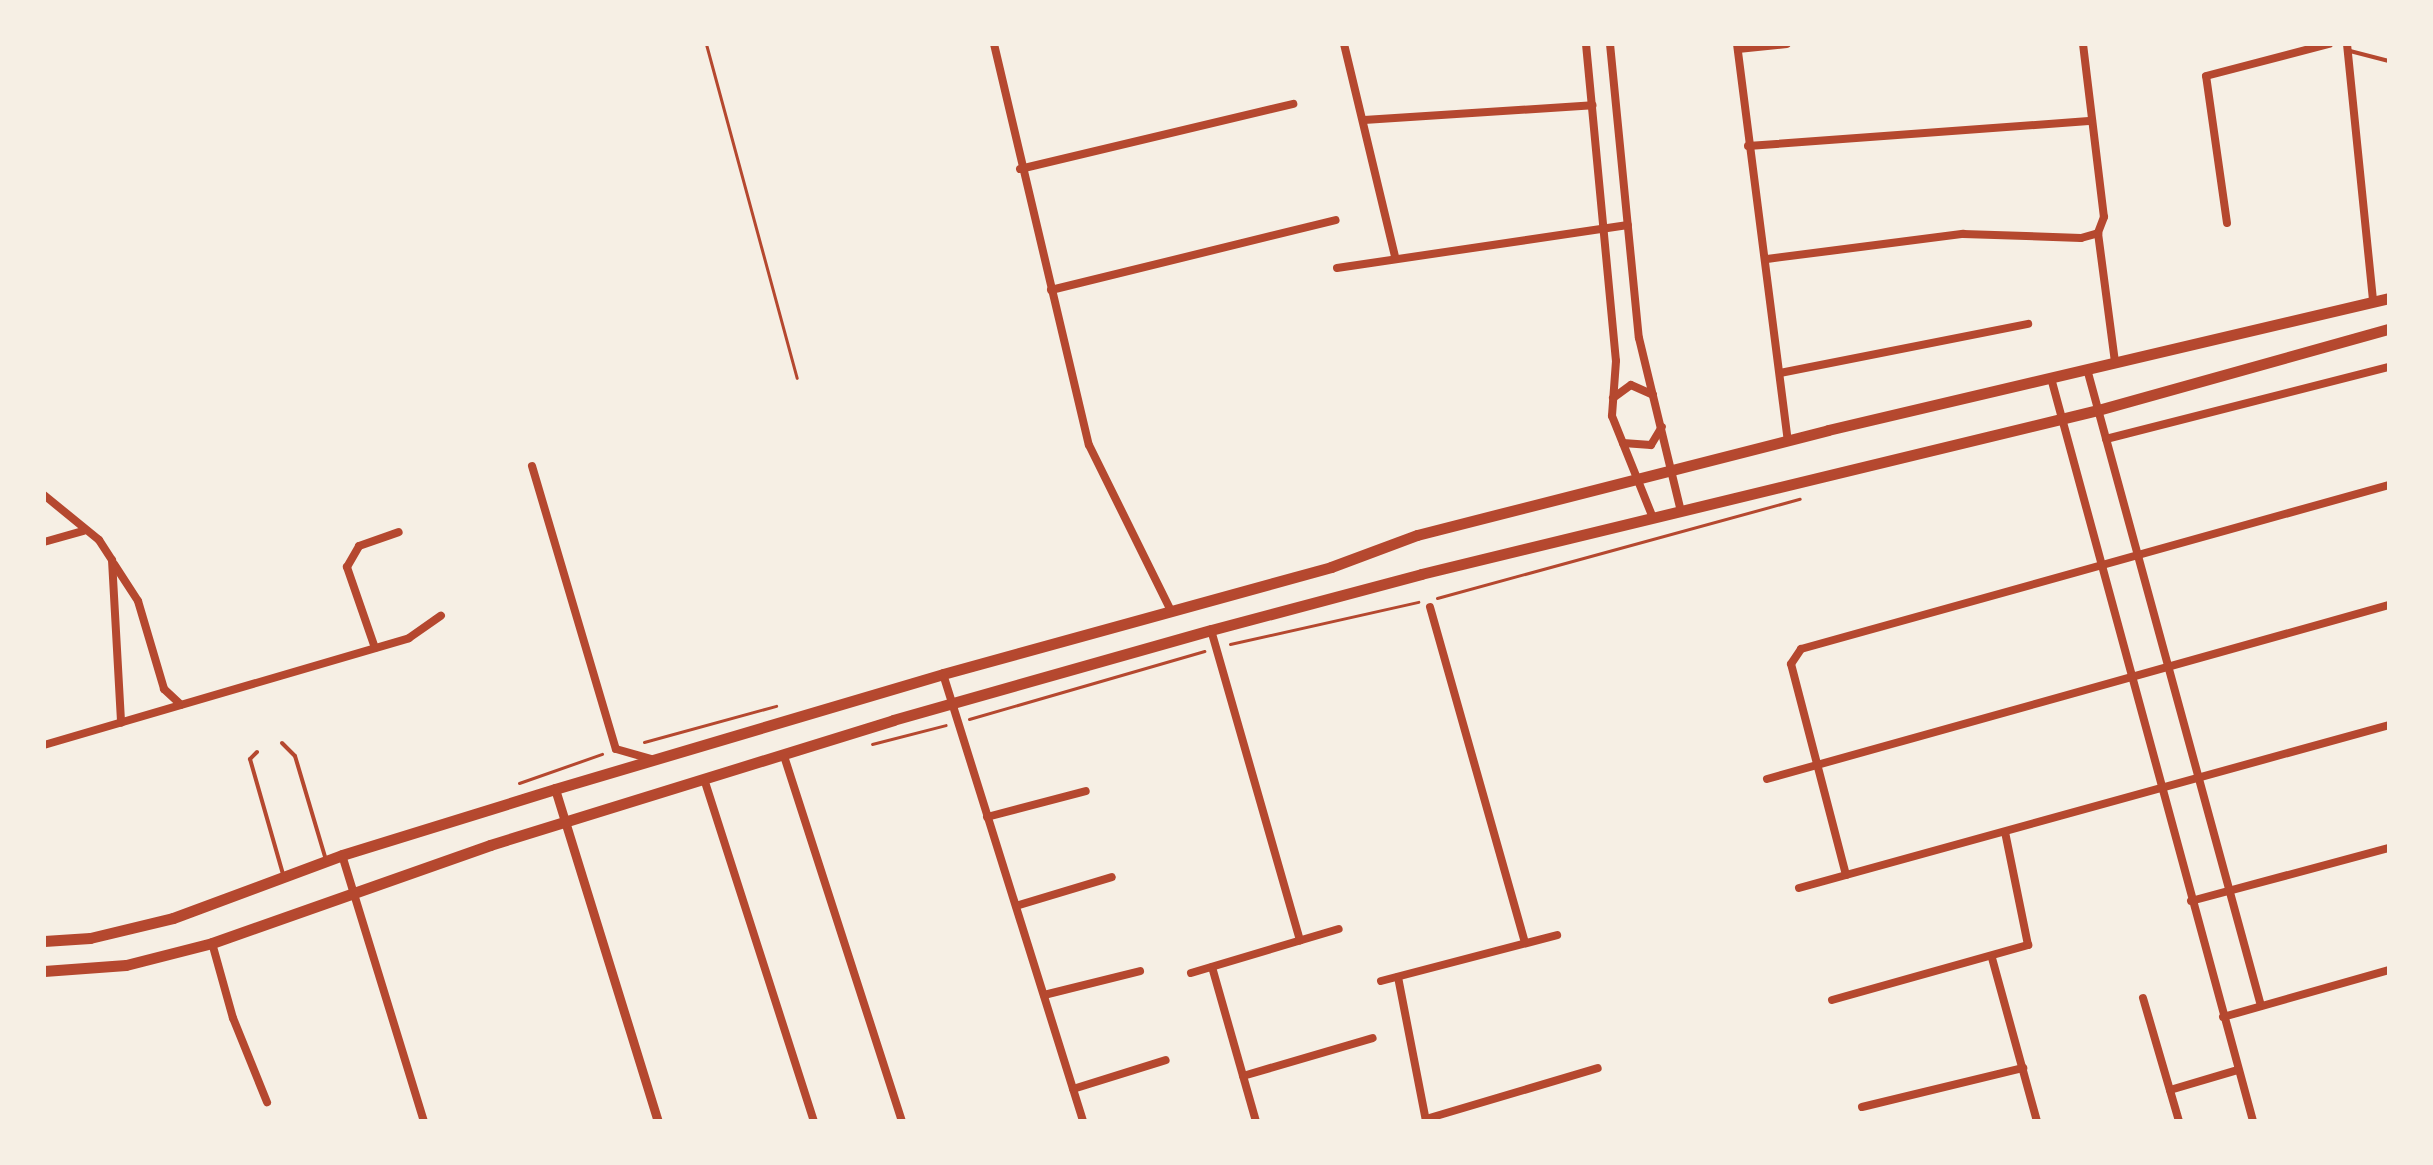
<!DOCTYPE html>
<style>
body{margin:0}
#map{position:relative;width:2433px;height:1165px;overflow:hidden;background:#f6efe4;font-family:"Roboto Condensed",sans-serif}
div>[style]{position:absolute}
.path>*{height:3px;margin:-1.5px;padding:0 1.5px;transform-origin:1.5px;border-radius:1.5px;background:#b5482f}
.service>*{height:4px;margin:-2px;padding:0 2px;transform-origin:2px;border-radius:2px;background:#b5482f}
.minor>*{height:8px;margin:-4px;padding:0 4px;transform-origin:4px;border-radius:4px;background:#b5482f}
.tertiary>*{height:9px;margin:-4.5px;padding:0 4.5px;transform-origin:4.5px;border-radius:4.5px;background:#b5482f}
.secondary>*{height:11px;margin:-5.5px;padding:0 5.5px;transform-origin:5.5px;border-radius:5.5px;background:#b5482f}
span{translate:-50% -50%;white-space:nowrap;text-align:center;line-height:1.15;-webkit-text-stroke:8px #f6efe4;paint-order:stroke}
.frame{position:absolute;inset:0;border:46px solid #f6efe4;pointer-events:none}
</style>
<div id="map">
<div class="path">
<div style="left:706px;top:44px;width:346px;rotate:74.8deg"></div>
<div style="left:1437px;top:598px;width:376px;rotate:-15.3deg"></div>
<div style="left:1230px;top:644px;width:193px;rotate:-12.6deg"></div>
<div style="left:969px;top:719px;width:245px;rotate:-16.1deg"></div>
<div style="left:644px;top:742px;width:137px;rotate:-15.3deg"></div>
<div style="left:872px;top:744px;width:76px;rotate:-14.4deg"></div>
<div style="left:519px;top:783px;width:88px;rotate:-19.3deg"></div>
</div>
<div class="service">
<div style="left:2350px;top:51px;width:40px;rotate:14.4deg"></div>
<div style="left:282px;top:743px;width:18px;rotate:45deg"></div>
<div style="left:295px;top:756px;width:109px;rotate:73.4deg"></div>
<div style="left:257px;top:752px;width:10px;rotate:135deg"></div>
<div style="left:250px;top:759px;width:120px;rotate:74deg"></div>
</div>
<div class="minor">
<div style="left:994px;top:44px;width:412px;rotate:76.7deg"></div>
<div style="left:1089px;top:445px;width:183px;rotate:63.7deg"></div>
<div style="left:1344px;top:44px;width:219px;rotate:76.5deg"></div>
<div style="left:1586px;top:44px;width:318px;rotate:84.6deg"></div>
<div style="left:1616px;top:361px;width:55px;rotate:94.2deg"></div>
<div style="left:1612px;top:416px;width:110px;rotate:68.1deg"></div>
<div style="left:1610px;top:44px;width:295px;rotate:84.4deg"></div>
<div style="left:1639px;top:338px;width:179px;rotate:76.4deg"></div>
<div style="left:1737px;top:44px;width:400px;rotate:82.7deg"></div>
<div style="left:2083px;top:44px;width:174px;rotate:83.1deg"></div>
<div style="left:2104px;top:217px;width:17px;rotate:111deg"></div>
<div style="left:2098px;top:233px;width:131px;rotate:82.5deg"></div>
<div style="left:2347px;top:44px;width:259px;rotate:84.2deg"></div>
<div style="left:1738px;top:49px;width:49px;rotate:-5.8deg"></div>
<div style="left:1364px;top:120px;width:229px;rotate:-3.7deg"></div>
<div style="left:1748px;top:146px;width:345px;rotate:-4.2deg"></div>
<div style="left:1020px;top:169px;width:281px;rotate:-13.4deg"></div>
<div style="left:2227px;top:223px;width:148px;rotate:-98.1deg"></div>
<div style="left:2206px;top:76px;width:127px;rotate:-14.6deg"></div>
<div style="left:1767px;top:259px;width:198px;rotate:-7.3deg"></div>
<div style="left:1963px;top:234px;width:118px;rotate:1.9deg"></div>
<div style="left:2081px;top:238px;width:18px;rotate:-16deg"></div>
<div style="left:1337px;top:268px;width:294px;rotate:-8.4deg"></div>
<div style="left:1051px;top:290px;width:293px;rotate:-13.8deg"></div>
<div style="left:2087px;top:369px;width:660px;rotate:74.72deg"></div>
<div style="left:1780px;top:373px;width:253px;rotate:-11.2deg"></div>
<div style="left:2051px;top:378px;width:770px;rotate:74.79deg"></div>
<div style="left:1613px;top:398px;width:22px;rotate:-36deg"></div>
<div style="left:1631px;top:385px;width:24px;rotate:24deg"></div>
<div style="left:2106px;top:439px;width:292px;rotate:-14.3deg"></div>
<div style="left:1623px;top:443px;width:28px;rotate:4deg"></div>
<div style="left:1651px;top:445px;width:21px;rotate:-59deg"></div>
<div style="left:532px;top:466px;width:295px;rotate:73.5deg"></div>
<div style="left:616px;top:749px;width:36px;rotate:16deg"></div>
<div style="left:44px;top:495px;width:71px;rotate:39.3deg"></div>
<div style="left:99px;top:540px;width:24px;rotate:57deg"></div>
<div style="left:112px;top:560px;width:163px;rotate:86.8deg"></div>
<div style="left:44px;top:542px;width:41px;rotate:-15.8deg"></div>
<div style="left:114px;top:564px;width:44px;rotate:57deg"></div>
<div style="left:138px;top:601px;width:92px;rotate:73.5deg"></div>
<div style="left:164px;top:689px;width:23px;rotate:43deg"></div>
<div style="left:1430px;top:607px;width:349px;rotate:74.2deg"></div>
<div style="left:1211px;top:630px;width:323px;rotate:74deg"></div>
<div style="left:375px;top:648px;width:86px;rotate:-109.1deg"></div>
<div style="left:347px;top:567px;width:24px;rotate:-60deg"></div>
<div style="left:359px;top:546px;width:42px;rotate:-19.3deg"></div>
<div style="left:943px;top:674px;width:468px;rotate:72.6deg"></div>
<div style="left:44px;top:745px;width:380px;rotate:-16.3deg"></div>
<div style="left:409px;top:638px;width:39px;rotate:-35deg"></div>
<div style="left:784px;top:756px;width:384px;rotate:72.1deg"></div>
<div style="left:1767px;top:779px;width:646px;rotate:-15.63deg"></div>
<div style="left:705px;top:782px;width:356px;rotate:72.2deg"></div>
<div style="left:987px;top:817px;width:102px;rotate:-14.7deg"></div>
<div style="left:342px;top:855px;width:278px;rotate:72.9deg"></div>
<div style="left:1846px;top:875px;width:218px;rotate:-104.6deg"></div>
<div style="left:1791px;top:664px;width:18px;rotate:-56deg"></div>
<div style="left:1801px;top:649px;width:610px;rotate:-15.58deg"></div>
<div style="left:1799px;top:888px;width:612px;rotate:-15.44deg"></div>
<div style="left:2191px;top:901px;width:205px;rotate:-15deg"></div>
<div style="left:1016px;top:906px;width:100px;rotate:-16.8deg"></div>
<div style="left:212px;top:943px;width:78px;rotate:74.4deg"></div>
<div style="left:233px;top:1018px;width:91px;rotate:68deg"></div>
<div style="left:1992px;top:958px;width:169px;rotate:74.6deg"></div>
<div style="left:1212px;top:967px;width:160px;rotate:74.1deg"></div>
<div style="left:1191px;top:973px;width:154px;rotate:-16.6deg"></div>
<div style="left:1398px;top:977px;width:147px;rotate:79deg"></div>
<div style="left:1381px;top:981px;width:182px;rotate:-14.6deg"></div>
<div style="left:1044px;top:995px;width:99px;rotate:-14deg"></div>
<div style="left:2143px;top:998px;width:128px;rotate:73.7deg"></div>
<div style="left:1832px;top:1000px;width:204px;rotate:-15.7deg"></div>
<div style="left:2028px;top:945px;width:115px;rotate:-101.5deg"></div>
<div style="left:2223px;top:1017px;width:173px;rotate:-15.8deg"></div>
<div style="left:1243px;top:1076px;width:135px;rotate:-16.3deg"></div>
<div style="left:1073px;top:1089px;width:97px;rotate:-17.3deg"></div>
<div style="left:2170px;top:1090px;width:71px;rotate:-16.4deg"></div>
<div style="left:1862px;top:1107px;width:166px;rotate:-13.6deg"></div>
<div style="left:1426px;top:1119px;width:179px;rotate:-16.5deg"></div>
</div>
<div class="tertiary">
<div style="left:555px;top:789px;width:348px;rotate:72.8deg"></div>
</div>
<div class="secondary">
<div style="left:44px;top:941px;width:46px;rotate:-3.7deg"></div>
<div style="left:90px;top:938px;width:85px;rotate:-13.5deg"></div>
<div style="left:173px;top:918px;width:180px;rotate:-20.4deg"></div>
<div style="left:342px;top:855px;width:223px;rotate:-17.2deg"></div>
<div style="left:555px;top:789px;width:405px;rotate:-16.5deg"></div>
<div style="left:943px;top:674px;width:402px;rotate:-15.4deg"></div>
<div style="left:1331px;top:567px;width:92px;rotate:-20.4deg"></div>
<div style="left:1417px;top:535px;width:424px;rotate:-14.3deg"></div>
<div style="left:1828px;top:430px;width:576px;rotate:-13.24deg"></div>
<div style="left:44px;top:971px;width:82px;rotate:-4.2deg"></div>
<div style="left:126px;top:965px;width:89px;rotate:-14.3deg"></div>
<div style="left:212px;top:943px;width:295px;rotate:-19.4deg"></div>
<div style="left:490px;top:845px;width:422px;rotate:-17.2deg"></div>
<div style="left:893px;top:720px;width:330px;rotate:-15.8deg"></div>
<div style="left:1211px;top:630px;width:217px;rotate:-14.9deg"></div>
<div style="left:1421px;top:574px;width:697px;rotate:-13.62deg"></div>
<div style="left:2098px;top:410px;width:302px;rotate:-15.6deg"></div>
</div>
<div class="frame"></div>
</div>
